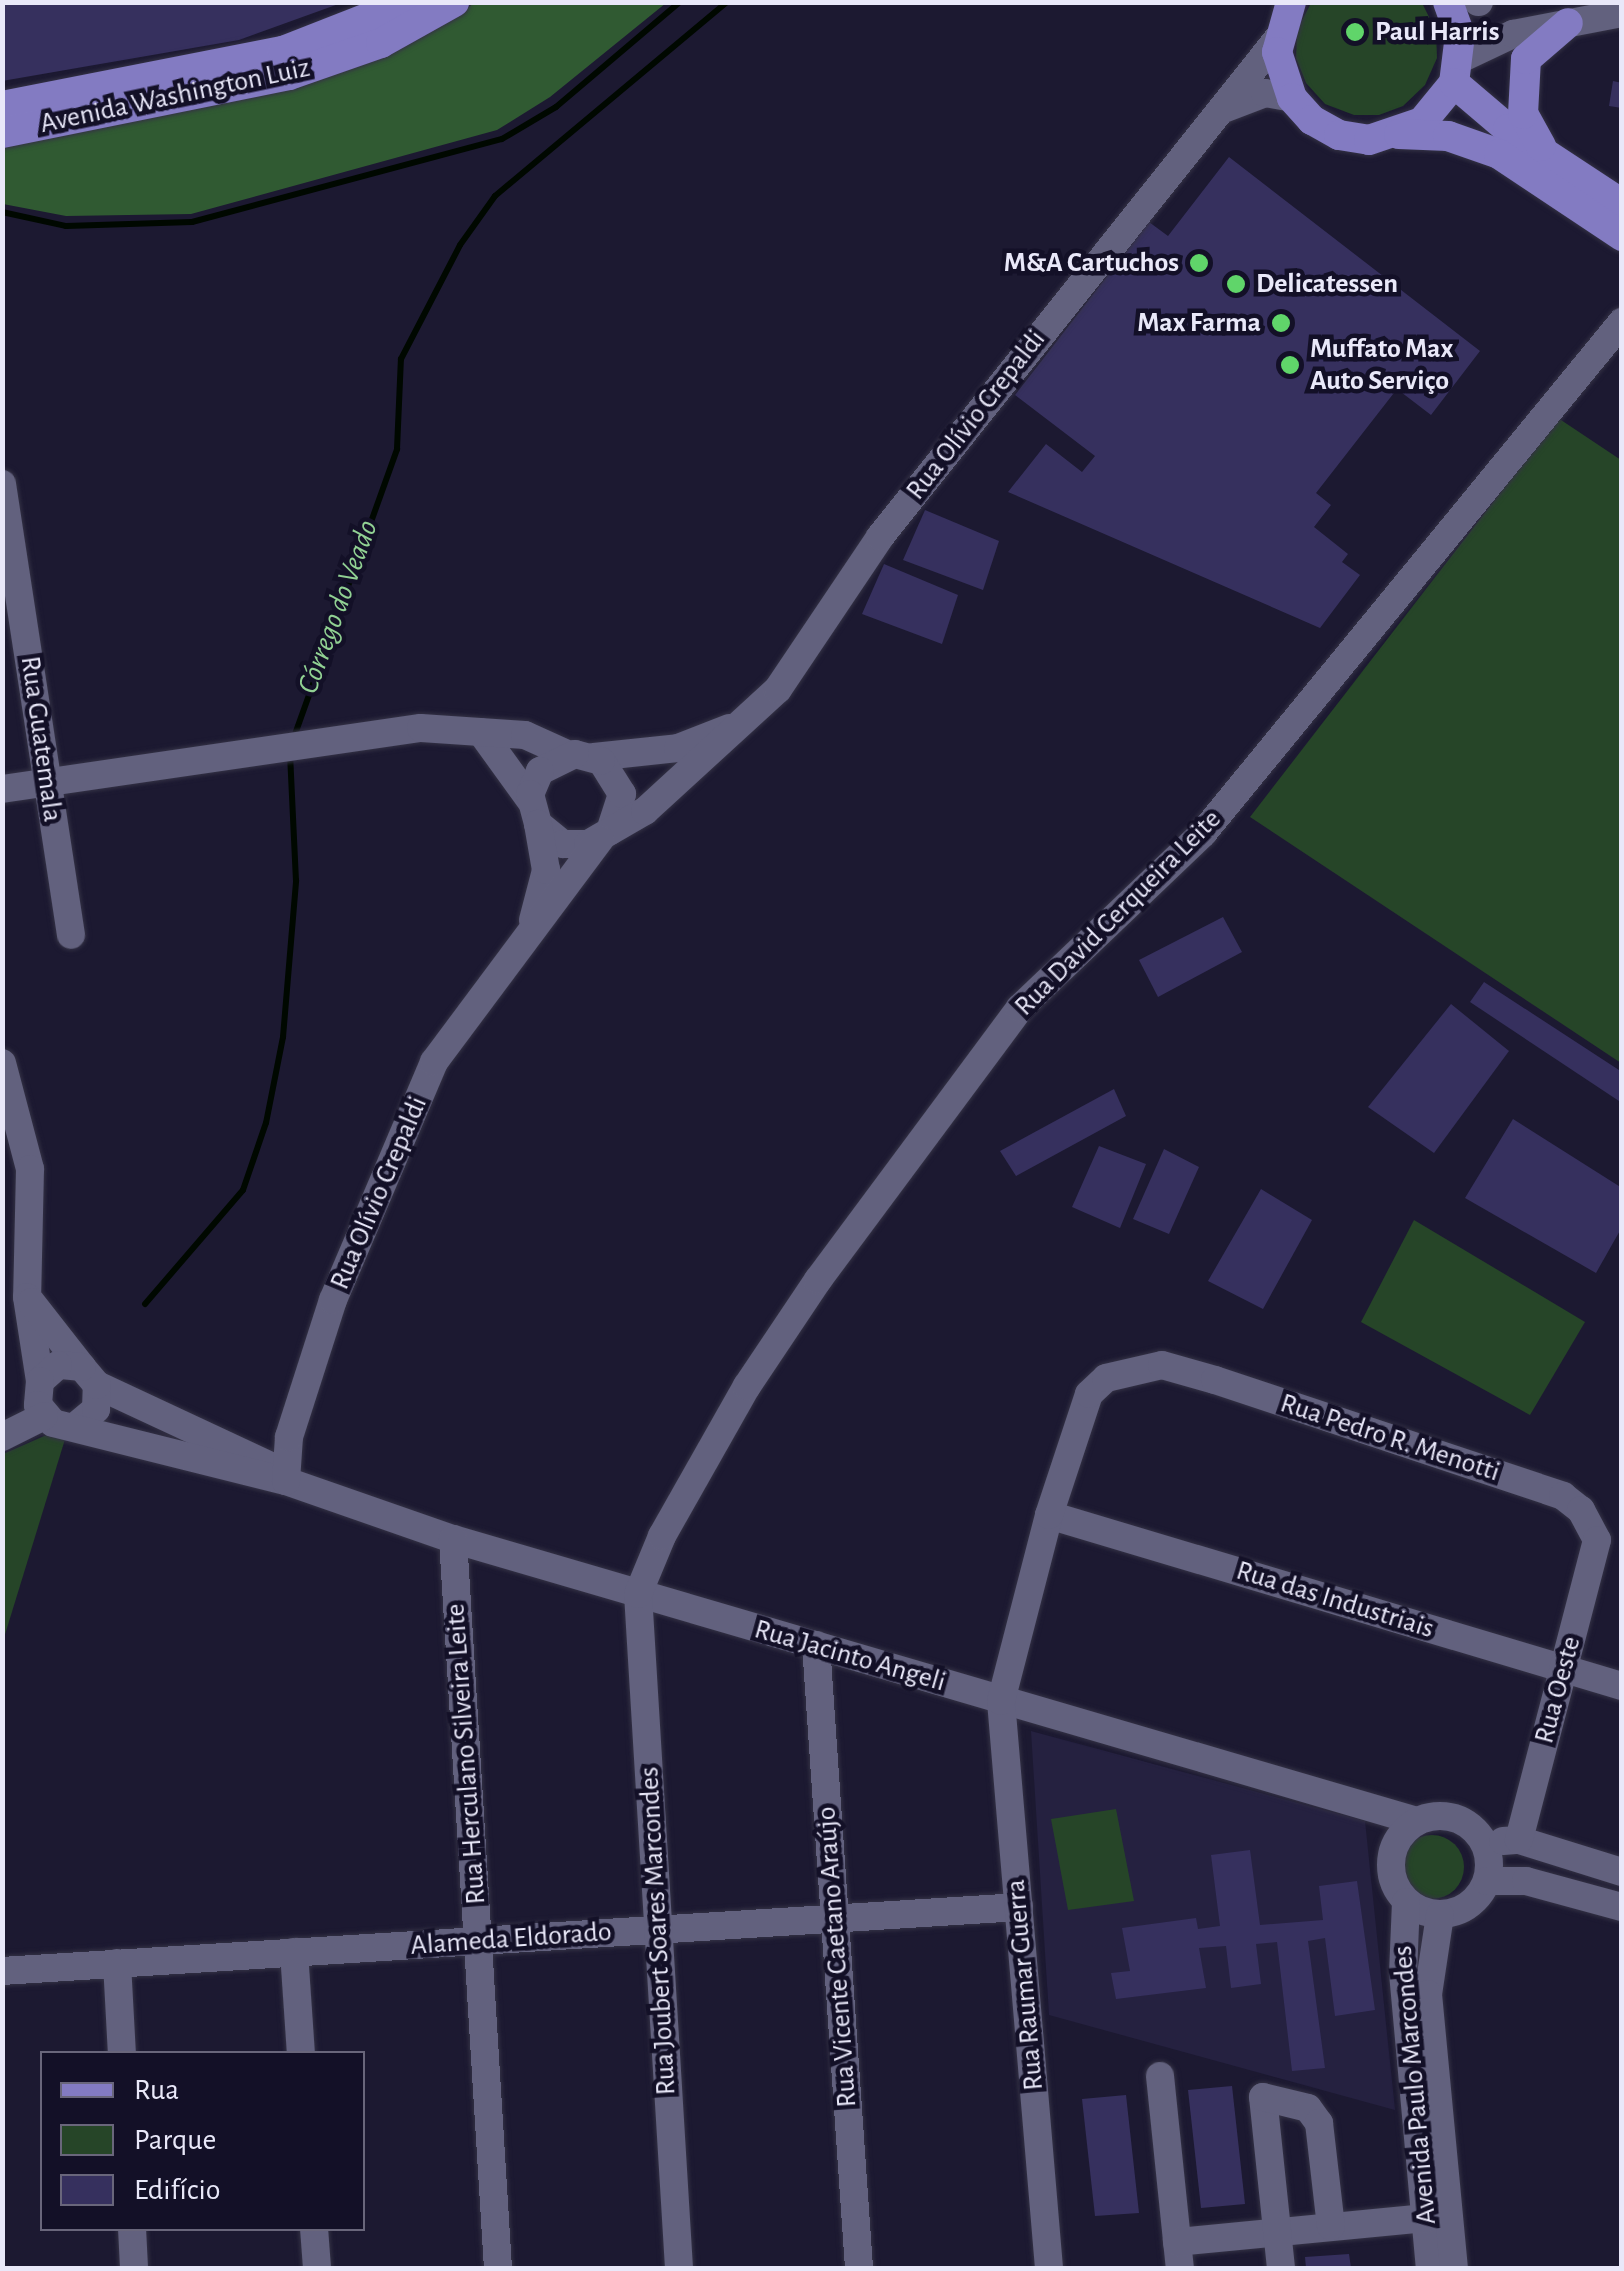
<!DOCTYPE html>
<meta charset="utf-8">
<style>
body{margin:0}
#map{position:relative;width:1624px;height:2271px;overflow:hidden;background:#1c1931;font-family:"Alegreya Sans",sans-serif}
div>[style]{position:absolute}
.built>*{inset:0;background:#252140}
.green>*{inset:0;background:#264528}
.round{border-radius:50%}
.forest>*{inset:0;background:#305a32}
.stream>*{height:6px;margin:-3px;padding:0 3px;transform-origin:3px;border-radius:3px;background:#000800}
.building>*{inset:0;background:#36305e}
.roads{filter:drop-shadow(0 0 2px #343245) drop-shadow(0 0 2px #343245)}
.minor>*{height:28px;margin:-14px;padding:0 14px;transform-origin:14px;border-radius:14px;background:#62617e}
.minor>.ring{margin:-14px;padding:0;box-sizing:content-box;background:none;border:28px solid #62617e;border-radius:50%}
.major>*{height:30px;margin:-15px;padding:0 15px;transform-origin:15px;border-radius:15px;background:#837bc2}
.dots>*{width:28px;height:28px;translate:-50% -50%;box-sizing:border-box;border:5px solid #131027;border-radius:50%}
span{translate:-50% -50%;white-space:nowrap;text-align:center;line-height:1.15;-webkit-text-stroke:9px #131027;paint-order:stroke}
.poi-label{font-size:28px;color:#e9e8f9;font-weight:700}
.left{translate:0 -50%;text-align:left}
.right{translate:-100% -50%;text-align:right}
.street-label{font-size:28px;color:#e9e8f9}
.water-label{font-size:30px;color:#91d193;font-style:italic}
.frame{position:absolute;inset:0;border:5px solid #e9e8f9;pointer-events:none}
.legend{position:absolute;left:40px;top:2051px;width:325px;height:180px;box-sizing:border-box;background:#131027;border:2px solid #69667b;margin:0;padding:12px 18px;list-style:none;font-size:30px;color:#e9e8f9}
.legend li{display:flex;align-items:center;gap:20px;height:50px}
.legend b{width:50px;border:2px solid #69667b}
</style>
<div id="map">
<div class="built">
<div style="clip-path:polygon(1031px 1731px,1365px 1821px,1395px 2110px,1049px 2015px)"></div>
</div>
<div class="green">
<div style="clip-path:polygon(1311px 3px,1422px 3px,1436px 31px,1437px 58px,1425px 85px,1403px 106px,1379px 115px,1354px 115px,1325px 104px,1306px 83px,1296px 58px,1297px 30px)"></div>
<div style="clip-path:polygon(1558px 418px,1621px 460px,1621px 1063px,1250px 817px)"></div>
<div style="clip-path:polygon(1414px 1220px,1585px 1322px,1530px 1415px,1361px 1322px)"></div>
<div style="clip-path:polygon(51px 1433px,66px 1436px,3px 1641px,3px 1454px)"></div>
<div style="clip-path:polygon(1116px 1809px,1134px 1901px,1068px 1910px,1051px 1819px)"></div>
<div class="round" style="left:1400px;top:1835px;width:64px;height:64px"></div>
</div>
<div class="forest">
<div style="clip-path:polygon(474px 3px,666px 3px,550px 97px,497px 130px,191px 214px,66px 216px,3px 204px,2px 145px,463px 11px)"></div>
</div>
<div class="stream">
<div style="left:2px;top:212px;width:66px;rotate:12.3deg"></div>
<div style="left:66px;top:226px;width:126px;rotate:-1.8deg"></div>
<div style="left:192px;top:222px;width:321px;rotate:-15deg"></div>
<div style="left:502px;top:139px;width:63px;rotate:-30.7deg"></div>
<div style="left:556px;top:107px;width:162px;rotate:-40.3deg"></div>
<div style="left:294px;top:737px;width:306px;rotate:-70.3deg"></div>
<div style="left:397px;top:449px;width:90px;rotate:-87.5deg"></div>
<div style="left:401px;top:359px;width:128px;rotate:-62.6deg"></div>
<div style="left:460px;top:245px;width:60px;rotate:-54.5deg"></div>
<div style="left:495px;top:196px;width:302px;rotate:-39.9deg"></div>
<div style="left:145px;top:1304px;width:150px;rotate:-49.3deg"></div>
<div style="left:243px;top:1190px;width:71px;rotate:-71.1deg"></div>
<div style="left:266px;top:1123px;width:88px;rotate:-78.8deg"></div>
<div style="left:283px;top:1037px;width:157px;rotate:-85.2deg"></div>
<div style="left:296px;top:881px;width:127px;rotate:-92.7deg"></div>
</div>
<div class="building">
<div style="clip-path:polygon(2px 2px,344px 2px,239px 40px,2px 81px)"></div>
<div style="clip-path:polygon(1613px 81px,1622px 83px,1622px 108px,1609px 106px)"></div>
<div style="clip-path:polygon(1229px 157px,1480px 351px,1431px 415px,1397px 389px,1316px 493px,1331px 505px,1314px 527px,1348px 554px,1342px 562px,1360px 575px,1320px 628px,1008px 492px,1046px 444px,1082px 472px,1095px 456px,1015px 395px,1149px 222px,1168px 236px)"></div>
<div style="clip-path:polygon(925px 510px,999px 541px,983px 590px,903px 560px)"></div>
<div style="clip-path:polygon(884px 564px,958px 595px,942px 644px,862px 614px)"></div>
<div style="clip-path:polygon(1223px 917px,1242px 952px,1158px 997px,1139px 960px)"></div>
<div style="clip-path:polygon(1484px 982px,1622px 1072px,1622px 1103px,1470px 1002px)"></div>
<div style="clip-path:polygon(1451px 1004px,1509px 1051px,1434px 1153px,1368px 1107px)"></div>
<div style="clip-path:polygon(1114px 1089px,1126px 1116px,1016px 1176px,1000px 1151px)"></div>
<div style="clip-path:polygon(1513px 1119px,1622px 1188px,1622px 1227px,1596px 1273px,1465px 1198px)"></div>
<div style="clip-path:polygon(1099px 1146px,1146px 1164px,1120px 1228px,1072px 1207px)"></div>
<div style="clip-path:polygon(1164px 1149px,1199px 1167px,1169px 1234px,1133px 1219px)"></div>
<div style="clip-path:polygon(1261px 1189px,1312px 1220px,1263px 1309px,1208px 1281px)"></div>
<div style="clip-path:polygon(1250px 1850px,1260px 1925px,1323px 1920px,1319px 1886px,1357px 1881px,1375px 2010px,1335px 2016px,1325px 1938px,1308px 1941px,1325px 2068px,1292px 2071px,1277px 1942px,1256px 1944px,1261px 1984px,1231px 1988px,1226px 1946px,1199px 1948px,1206px 1988px,1116px 1999px,1111px 1973px,1130px 1971px,1122px 1928px,1196px 1918px,1198px 1929px,1220px 1926px,1211px 1855px)"></div>
<div style="clip-path:polygon(1232px 2086px,1245px 2204px,1201px 2208px,1188px 2090px)"></div>
<div style="clip-path:polygon(1126px 2095px,1139px 2213px,1095px 2216px,1082px 2099px)"></div>
<div style="clip-path:polygon(1349px 2254px,1351px 2268px,1306px 2268px,1305px 2257px)"></div>
</div>
<div class="roads">
<div class="minor">
<div style="left:1478px;top:2px;width:1px"></div>
<div style="left:1460px;top:59px;width:59px;rotate:-25.3deg"></div>
<div style="left:1513px;top:34px;width:111px;rotate:-10.9deg"></div>
<div style="left:1221px;top:110px;width:47px;rotate:-21.1deg"></div>
<div style="left:1265px;top:93px;width:27px;rotate:10deg"></div>
<div style="left:2px;top:484px;width:456px;rotate:81.3deg"></div>
<div style="left:481px;top:732px;width:84px;rotate:54.2deg"></div>
<div style="left:594px;top:757px;width:84px;rotate:-6.1deg"></div>
<div style="left:678px;top:748px;width:55px;rotate:-21.4deg"></div>
<div style="left:2px;top:789px;width:423px;rotate:-8.3deg"></div>
<div style="left:421px;top:728px;width:104px;rotate:3.9deg"></div>
<div style="left:525px;top:735px;width:48px;rotate:24.4deg"></div>
<div style="left:610px;top:831px;width:39px;rotate:-72deg"></div>
<div style="left:622px;top:794px;width:39px;rotate:-122deg"></div>
<div style="left:601px;top:761px;width:27px;rotate:-165deg"></div>
<div style="left:575px;top:754px;width:39px;rotate:154deg"></div>
<div style="left:540px;top:771px;width:25px;rotate:113deg"></div>
<div style="left:530px;top:794px;width:31px;rotate:75deg"></div>
<div style="left:538px;top:824px;width:32px;rotate:39deg"></div>
<div style="left:563px;top:844px;width:25px"></div>
<div style="left:588px;top:844px;width:66px;rotate:-30.1deg"></div>
<div style="left:645px;top:811px;width:180px;rotate:-42.5deg"></div>
<div style="left:778px;top:689px;width:183px;rotate:-56.1deg"></div>
<div style="left:880px;top:537px;width:640px;rotate:-51.41deg"></div>
<div style="left:533px;top:920px;width:52px;rotate:-75.4deg"></div>
<div style="left:546px;top:870px;width:47px;rotate:-99.9deg"></div>
<div style="left:2px;top:1063px;width:110px;rotate:75.2deg"></div>
<div style="left:30px;top:1169px;width:128px;rotate:91.3deg"></div>
<div style="left:27px;top:1297px;width:85px;rotate:81.2deg"></div>
<div style="left:31px;top:1302px;width:83px;rotate:51.9deg"></div>
<div style="left:97px;top:1385px;width:192px;rotate:25deg"></div>
<div style="left:77px;top:1425px;width:25px;rotate:-40deg"></div>
<div style="left:96px;top:1409px;width:24px;rotate:-88deg"></div>
<div style="left:97px;top:1385px;width:23px;rotate:-130deg"></div>
<div style="left:82px;top:1367px;width:24px;rotate:-175deg"></div>
<div style="left:58px;top:1365px;width:24px;rotate:138deg"></div>
<div style="left:40px;top:1381px;width:24px;rotate:95deg"></div>
<div style="left:38px;top:1405px;width:23px;rotate:50deg"></div>
<div style="left:53px;top:1423px;width:240px;rotate:14deg"></div>
<div style="left:286px;top:1481px;width:177px;rotate:19.2deg"></div>
<div style="left:453px;top:1539px;width:1004px;rotate:16.31deg"></div>
<div style="left:2px;top:1437px;width:47px;rotate:-26.6deg"></div>
<div style="left:286px;top:1481px;width:44px;rotate:-86.1deg"></div>
<div style="left:289px;top:1437px;width:144px;rotate:-72.2deg"></div>
<div style="left:333px;top:1300px;width:259px;rotate:-67deg"></div>
<div style="left:434px;top:1062px;width:278px;rotate:-53.3deg"></div>
<div style="left:1049px;top:1515px;width:598px;rotate:16.62deg"></div>
<div style="left:453px;top:1539px;width:730px;rotate:86.47deg"></div>
<div style="left:816px;top:1645px;width:624px;rotate:86.05deg"></div>
<div class="ring" style="left:1391px;top:1816px;width:70px;height:70px"></div>
<div style="left:1503px;top:1841px;width:16px;rotate:-4deg"></div>
<div style="left:1519px;top:1840px;width:108px;rotate:17.3deg"></div>
<div style="left:1487px;top:1881px;width:39px"></div>
<div style="left:1526px;top:1881px;width:99px;rotate:15.2deg"></div>
<div style="left:1406px;top:1902px;width:71px;rotate:92.4deg"></div>
<div style="left:1403px;top:1973px;width:296px;rotate:84.8deg"></div>
<div style="left:1440px;top:1915px;width:80px;rotate:98.6deg"></div>
<div style="left:1428px;top:1994px;width:275px;rotate:84.6deg"></div>
<div style="left:294px;top:1952px;width:102px;rotate:86.1deg"></div>
<div style="left:117px;top:1963px;width:91px;rotate:86.9deg"></div>
<div style="left:2px;top:1971px;width:1019px;rotate:-3.6deg"></div>
<div style="left:1160px;top:2076px;width:193px;rotate:84.1deg"></div>
<div style="left:132px;top:2228px;width:40px;rotate:87.1deg"></div>
<div style="left:314px;top:2228px;width:40px;rotate:85.7deg"></div>
<div style="left:1177px;top:2242px;width:249px;rotate:-5.5deg"></div>
<div style="left:679px;top:2268px;width:675px;rotate:-93.48deg"></div>
<div style="left:638px;top:1594px;width:63px;rotate:-67.5deg"></div>
<div style="left:662px;top:1536px;width:172px;rotate:-60.5deg"></div>
<div style="left:747px;top:1386px;width:128px;rotate:-56.2deg"></div>
<div style="left:818px;top:1280px;width:339px;rotate:-53.4deg"></div>
<div style="left:1020px;top:1008px;width:253px;rotate:-43.7deg"></div>
<div style="left:1203px;top:833px;width:661px;rotate:-50.65deg"></div>
<div style="left:1049px;top:2268px;width:569px;rotate:-94.84deg"></div>
<div style="left:1001px;top:1701px;width:192px;rotate:-75.5deg"></div>
<div style="left:1049px;top:1515px;width:127px;rotate:-71.7deg"></div>
<div style="left:1089px;top:1394px;width:23px;rotate:-43deg"></div>
<div style="left:1106px;top:1378px;width:57px;rotate:-13.1deg"></div>
<div style="left:1162px;top:1365px;width:55px;rotate:15.8deg"></div>
<div style="left:1215px;top:1380px;width:367px;rotate:18.4deg"></div>
<div style="left:1563px;top:1496px;width:23px;rotate:38deg"></div>
<div style="left:1581px;top:1510px;width:34px;rotate:62deg"></div>
<div style="left:1597px;top:1540px;width:310px;rotate:104.6deg"></div>
<div style="left:1281px;top:2268px;width:172px;rotate:-96deg"></div>
<div style="left:1263px;top:2097px;width:46px;rotate:13.7deg"></div>
<div style="left:1308px;top:2108px;width:19px;rotate:54deg"></div>
<div style="left:1319px;top:2123px;width:104px;rotate:83.4deg"></div>
</div>
<div class="major">
<div style="left:1291px;top:2px;width:52px;rotate:105.6deg"></div>
<div style="left:1277px;top:52px;width:48px;rotate:71.9deg"></div>
<div style="left:1292px;top:98px;width:30px;rotate:48deg"></div>
<div style="left:1312px;top:120px;width:31px;rotate:29deg"></div>
<div style="left:1339px;top:135px;width:30px;rotate:9deg"></div>
<div style="left:1369px;top:140px;width:56px;rotate:-18.8deg"></div>
<div style="left:1422px;top:122px;width:50px;rotate:-50.6deg"></div>
<div style="left:1454px;top:83px;width:48px;rotate:-82.9deg"></div>
<div style="left:1460px;top:35px;width:35px;rotate:-110deg"></div>
<div style="left:1454px;top:83px;width:71px;rotate:40.4deg"></div>
<div style="left:1508px;top:129px;width:136px;rotate:33.3deg"></div>
<div style="left:2px;top:106px;width:286px;rotate:-11.1deg"></div>
<div style="left:283px;top:51px;width:134px;rotate:-21.4deg"></div>
<div style="left:2px;top:133px;width:293px;rotate:-11.4deg"></div>
<div style="left:289px;top:75px;width:97px;rotate:-19.2deg"></div>
<div style="left:381px;top:43px;width:84px;rotate:-29.3deg"></div>
<div style="left:1399px;top:134px;width:49px;rotate:2.3deg"></div>
<div style="left:1448px;top:136px;width:54px;rotate:19.4deg"></div>
<div style="left:1499px;top:154px;width:148px;rotate:33.7deg"></div>
<div style="left:1541px;top:146px;width:37px;rotate:-119deg"></div>
<div style="left:1523px;top:114px;width:55px;rotate:-86.9deg"></div>
<div style="left:1526px;top:59px;width:55px;rotate:-40.6deg"></div>
</div>
</div>
<div class="dots">
<div style="left:1355px;top:32px;background:#60d56a"></div>
<div style="left:1199px;top:263px;background:#60d56a"></div>
<div style="left:1236px;top:284px;background:#60d56a"></div>
<div style="left:1281px;top:323px;background:#60d56a"></div>
<div style="left:1290px;top:365px;background:#60d56a"></div>
</div>
<div class="poi-label">
<span class="left" style="left:1375px;top:32px">Paul Harris</span>
<span class="right" style="left:1179px;top:263px">M&amp;A Cartuchos</span>
<span class="left" style="left:1256px;top:284px">Delicatessen</span>
<span class="right" style="left:1261px;top:323px">Max Farma</span>
<span class="left" style="left:1310px;top:365px">Muffato Max<br>Auto Serviço</span>
</div>
<div class="street-label">
<span style="left:175px;top:96px;rotate:-12deg">Avenida Washington Luiz</span>
<span style="left:976px;top:415px;rotate:-52deg">Rua Olívio Crepaldi</span>
<span style="left:41px;top:739px;rotate:82deg">Rua Guatemala</span>
<span style="left:1118px;top:913px;rotate:-45deg">Rua David Cerqueira Leite</span>
<span style="left:379px;top:1193px;rotate:-67deg">Rua Olívio Crepaldi</span>
<span style="left:1390px;top:1438px;rotate:18deg">Rua Pedro R. Menotti</span>
<span style="left:1335px;top:1600px;rotate:17deg">Rua das Industriais</span>
<span style="left:850px;top:1656px;rotate:16deg">Rua Jacinto Angeli</span>
<span style="left:1558px;top:1690px;rotate:-75deg">Rua Oeste</span>
<span style="left:466px;top:1754px;rotate:-94deg">Rua Herculano Silveira Leite</span>
<span style="left:658px;top:1931px;rotate:-93deg">Rua Joubert Soares Marcondes</span>
<span style="left:511px;top:1939px;rotate:-4deg">Alameda Eldorado</span>
<span style="left:837px;top:1957px;rotate:-94deg">Rua Vicente Caetano Araújo</span>
<span style="left:1025px;top:1985px;rotate:-95deg">Rua Raumar Guerra</span>
<span style="left:1415px;top:2085px;rotate:-95deg">Avenida Paulo Marcondes</span>
</div>
<div class="water-label">
<span style="left:338px;top:607px;rotate:-70deg">Córrego do Veado</span>
</div>
<div class="frame"></div>
<ul class="legend">
<li><b style="height:12px;background:#837bc2"></b>Rua</li>
<li><b style="height:28px;background:#264528"></b>Parque</li>
<li><b style="height:28px;background:#36305e"></b>Edifício</li>
</ul>
</div>
